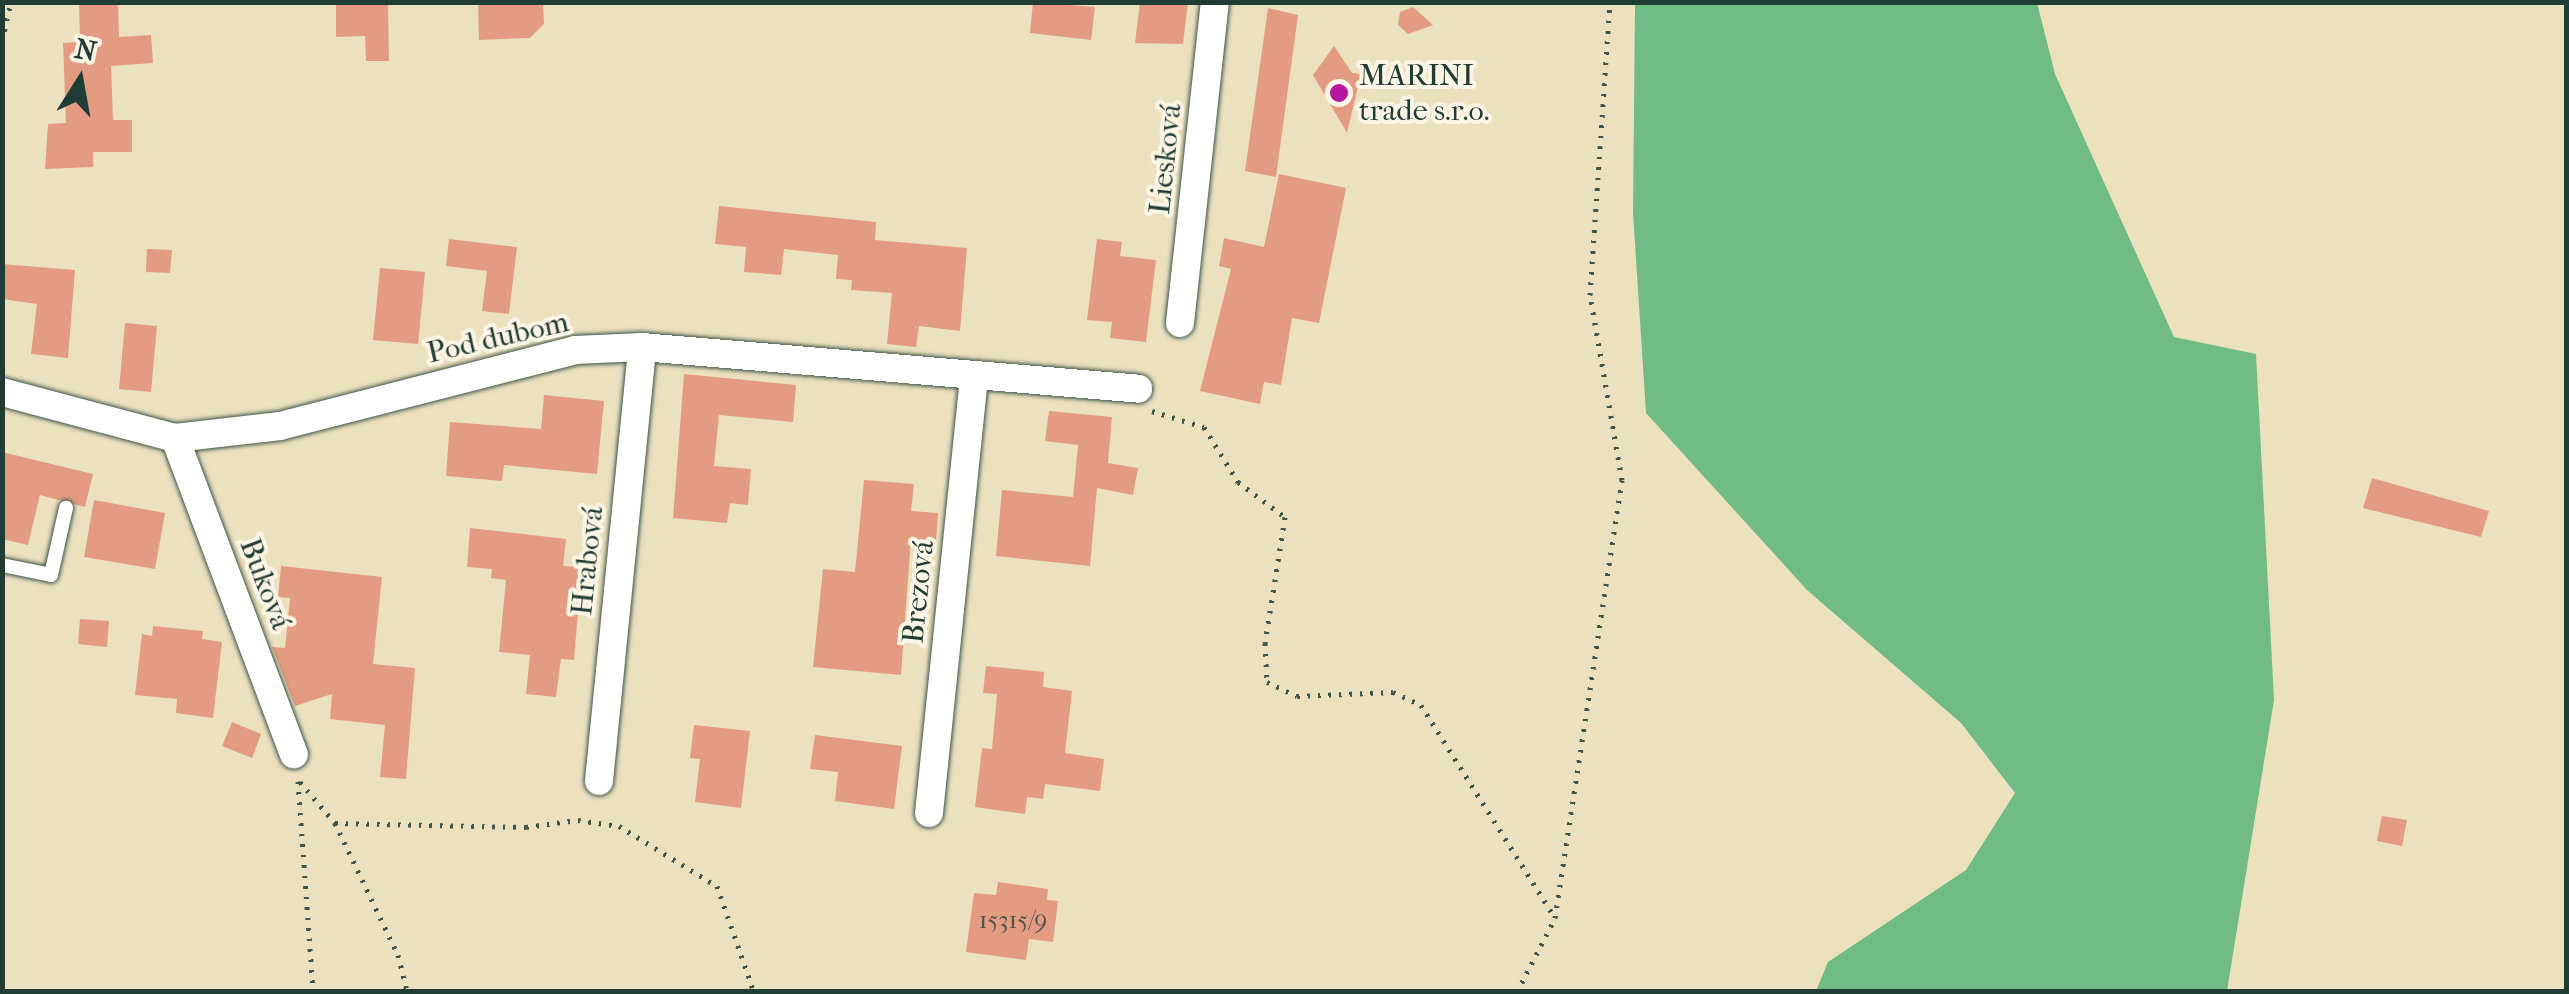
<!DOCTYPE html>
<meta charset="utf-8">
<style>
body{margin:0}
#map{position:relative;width:2569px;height:994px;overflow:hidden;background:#ebe1bf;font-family:"IM FELL French Canon",serif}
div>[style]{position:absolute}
.forest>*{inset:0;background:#71bc84}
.building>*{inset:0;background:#e39c82}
.path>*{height:5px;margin-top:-2.5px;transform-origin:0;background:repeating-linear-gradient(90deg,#3e5649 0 2.5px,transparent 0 10.5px)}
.roads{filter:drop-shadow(0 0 2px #3e5649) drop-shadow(0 0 2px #3e5649)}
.lane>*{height:14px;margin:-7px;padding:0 7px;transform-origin:7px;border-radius:7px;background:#fff}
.street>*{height:28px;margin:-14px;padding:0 14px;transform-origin:14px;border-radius:14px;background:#fff}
.dots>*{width:28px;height:28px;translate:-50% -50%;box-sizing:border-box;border:5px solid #fcf5e5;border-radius:50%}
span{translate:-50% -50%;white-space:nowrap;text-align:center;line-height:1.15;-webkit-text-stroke:8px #fcf5e5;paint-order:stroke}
.number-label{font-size:25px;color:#505548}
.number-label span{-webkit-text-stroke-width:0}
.poi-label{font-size:30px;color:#1f3d34}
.left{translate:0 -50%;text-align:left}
.street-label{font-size:30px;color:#1f3d34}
.frame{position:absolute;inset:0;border:5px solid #1f3d34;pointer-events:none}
.north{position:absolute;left:30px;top:30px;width:100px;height:100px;-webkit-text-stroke:8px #fcf5e5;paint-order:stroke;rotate:11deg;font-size:28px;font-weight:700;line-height:40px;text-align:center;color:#1f3d34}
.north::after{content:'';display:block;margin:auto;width:35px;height:45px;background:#1f3d34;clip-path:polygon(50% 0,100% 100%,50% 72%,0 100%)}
</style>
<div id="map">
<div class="forest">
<div style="clip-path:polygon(1635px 3px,2037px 3px,2055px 74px,2174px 337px,2256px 354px,2274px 700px,2227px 991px,1816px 991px,1828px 962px,1966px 870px,2015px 793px,1961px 723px,1807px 590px,1646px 413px,1633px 213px)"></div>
</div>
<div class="building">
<div style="clip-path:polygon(79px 2px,118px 2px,119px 37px,151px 35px,153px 63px,111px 66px,113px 120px,132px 120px,132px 152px,93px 152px,93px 167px,45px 169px,48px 124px,66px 123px,63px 43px,80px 42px)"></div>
<div style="clip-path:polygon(336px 2px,388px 2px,389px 61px,366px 61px,365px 36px,336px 37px)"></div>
<div style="clip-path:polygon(478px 2px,543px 2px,544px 24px,530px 38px,479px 40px)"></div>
<div style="clip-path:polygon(1033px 2px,1095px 7px,1091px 40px,1030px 33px)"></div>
<div style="clip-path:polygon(1140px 2px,1188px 2px,1183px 44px,1135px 43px)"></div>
<div style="clip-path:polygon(1413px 7px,1433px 25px,1408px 34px,1398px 25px,1400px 12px)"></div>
<div style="clip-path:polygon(1268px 8px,1298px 15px,1276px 177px,1245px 171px)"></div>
<div style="clip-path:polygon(1334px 46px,1352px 73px,1361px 74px,1347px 133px,1313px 75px)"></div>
<div style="clip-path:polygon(1279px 174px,1346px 188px,1319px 323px,1292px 318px,1281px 385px,1264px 382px,1260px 404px,1200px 391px,1231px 269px,1219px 266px,1224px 238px,1264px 247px)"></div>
<div style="clip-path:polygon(719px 206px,876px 222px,875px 240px,967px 248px,960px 331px,919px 326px,916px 347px,887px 344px,892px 293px,851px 290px,852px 280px,836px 279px,838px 255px,784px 249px,781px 275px,744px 272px,746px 247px,715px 244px)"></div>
<div style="clip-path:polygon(449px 239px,517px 247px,509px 314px,482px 311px,487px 271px,446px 266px)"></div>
<div style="clip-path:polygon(1097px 239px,1122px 242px,1120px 256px,1156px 260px,1146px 342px,1110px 338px,1112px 322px,1087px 320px)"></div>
<div style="clip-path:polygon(147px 249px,172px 250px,170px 273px,146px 272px)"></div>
<div style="clip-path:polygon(2px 264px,75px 270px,68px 358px,31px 354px,37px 304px,2px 299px)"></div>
<div style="clip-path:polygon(380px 268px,425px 272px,418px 344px,373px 340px)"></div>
<div style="clip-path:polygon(125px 323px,157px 326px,151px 392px,119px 389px)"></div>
<div style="clip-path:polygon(684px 374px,796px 385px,793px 422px,719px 415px,714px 466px,751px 469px,748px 505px,730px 503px,727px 523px,673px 518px)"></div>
<div style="clip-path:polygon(544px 395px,604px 401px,597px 474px,504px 465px,502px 481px,446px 476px,450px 422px,541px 429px)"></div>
<div style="clip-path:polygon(1049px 411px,1112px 417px,1108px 463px,1138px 468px,1133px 495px,1097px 488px,1090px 566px,996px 556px,1002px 490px,1073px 497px,1078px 445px,1045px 441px)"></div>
<div style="clip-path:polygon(2px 452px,93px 474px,85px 507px,40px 495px,28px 545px,2px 539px)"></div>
<div style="clip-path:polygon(2372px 478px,2489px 511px,2481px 537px,2363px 508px)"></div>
<div style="clip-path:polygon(864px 480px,914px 484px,911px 511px,938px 513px,936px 541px,911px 539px,901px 675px,813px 667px,823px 569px,855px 572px)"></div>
<div style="clip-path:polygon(94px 500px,165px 513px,155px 569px,84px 557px)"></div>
<div style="clip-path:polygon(470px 528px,566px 539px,563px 566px,580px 567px,578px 581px,593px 582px,590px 613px,578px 612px,574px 660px,561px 659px,556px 697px,526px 694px,530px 655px,499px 652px,506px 580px,491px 578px,492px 569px,467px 567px)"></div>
<div style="clip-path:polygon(281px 566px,382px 577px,373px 664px,415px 668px,406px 779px,380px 777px,385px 725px,330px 719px,332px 694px,295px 706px,272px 647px,285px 648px,290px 598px,278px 597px)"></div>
<div style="clip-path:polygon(80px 619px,109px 621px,107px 647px,78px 644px)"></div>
<div style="clip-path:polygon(153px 626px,203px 631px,202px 639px,222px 642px,213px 718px,176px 713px,177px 699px,135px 695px,142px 634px,152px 636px)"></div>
<div style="clip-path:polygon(986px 666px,1044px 672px,1043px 687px,1072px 691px,1065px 753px,1104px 759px,1100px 791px,1045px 784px,1043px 799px,1027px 797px,1025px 814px,975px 807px,982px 748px,992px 749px,997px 694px,983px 693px)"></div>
<div style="clip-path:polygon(232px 722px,261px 734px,252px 758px,222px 746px)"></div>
<div style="clip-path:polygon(694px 725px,750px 731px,741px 808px,695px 802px,700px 759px,690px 758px)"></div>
<div style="clip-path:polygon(815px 735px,902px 746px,894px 809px,835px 801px,838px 772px,810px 769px)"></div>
<div style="clip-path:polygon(2382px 816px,2407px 820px,2402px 846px,2377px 841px)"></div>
<div style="clip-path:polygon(998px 882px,1048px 889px,1047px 900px,1058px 901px,1053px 942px,1029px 939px,1026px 960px,966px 952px,974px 893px,996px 895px)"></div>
</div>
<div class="path">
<div style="left:2px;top:41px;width:40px;rotate:-77deg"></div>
<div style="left:1152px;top:411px;width:54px;rotate:17.1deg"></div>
<div style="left:1204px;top:427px;width:65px;rotate:58.3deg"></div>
<div style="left:1238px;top:482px;width:59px;rotate:36.7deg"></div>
<div style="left:1285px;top:517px;width:128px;rotate:99deg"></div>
<div style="left:1265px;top:643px;width:39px;rotate:87deg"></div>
<div style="left:1267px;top:682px;width:33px;rotate:25deg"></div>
<div style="left:1297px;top:696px;width:96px;rotate:-2.4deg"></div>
<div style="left:1393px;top:692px;width:31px;rotate:25deg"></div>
<div style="left:1421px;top:705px;width:249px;rotate:57.8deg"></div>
<div style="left:298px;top:781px;width:212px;rotate:85.9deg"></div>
<div style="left:300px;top:782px;width:54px;rotate:49.5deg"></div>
<div style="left:335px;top:823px;width:146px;rotate:64.5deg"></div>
<div style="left:398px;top:955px;width:38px;rotate:76deg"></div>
<div style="left:335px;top:823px;width:191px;rotate:1.2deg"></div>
<div style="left:526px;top:827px;width:52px;rotate:-7.7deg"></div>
<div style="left:578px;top:820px;width:41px;rotate:8.3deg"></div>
<div style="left:619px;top:826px;width:115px;rotate:31.5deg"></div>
<div style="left:717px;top:886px;width:112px;rotate:70.8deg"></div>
<div style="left:1517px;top:992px;width:83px;rotate:-62.8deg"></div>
<div style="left:1555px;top:918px;width:443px;rotate:-81.3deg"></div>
<div style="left:1622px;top:480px;width:188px;rotate:-99.8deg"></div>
<div style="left:1590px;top:295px;width:294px;rotate:-86.1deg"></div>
</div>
<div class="roads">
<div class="lane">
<div style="left:2px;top:565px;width:50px;rotate:11.5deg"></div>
<div style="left:51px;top:575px;width:69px;rotate:-77.4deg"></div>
</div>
<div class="street">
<div style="left:1180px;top:323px;width:323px;rotate:-83.8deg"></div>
<div style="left:2px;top:392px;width:179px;rotate:14.9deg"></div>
<div style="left:175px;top:438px;width:106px;rotate:-6.5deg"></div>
<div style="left:280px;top:426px;width:305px;rotate:-14.4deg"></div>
<div style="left:575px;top:350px;width:67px;rotate:-2.6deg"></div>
<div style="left:642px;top:347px;width:498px;rotate:4.8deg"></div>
<div style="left:175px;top:438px;width:338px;rotate:69.4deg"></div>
<div style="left:599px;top:781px;width:436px;rotate:-84.3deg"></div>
<div style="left:929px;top:813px;width:438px;rotate:-84.1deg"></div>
</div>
</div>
<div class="dots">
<div style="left:1339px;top:93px;background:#b5179e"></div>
</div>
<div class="number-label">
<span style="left:1013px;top:920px">15315/9</span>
</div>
<div class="poi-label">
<span class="left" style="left:1359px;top:93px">MARINI<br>trade s.r.o.</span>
</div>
<div class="street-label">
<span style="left:1166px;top:159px;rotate:-84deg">Liesková</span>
<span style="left:498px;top:338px;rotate:-13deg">Pod dubom</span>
<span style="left:588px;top:561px;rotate:-84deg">Hrabová</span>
<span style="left:265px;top:584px;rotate:69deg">Buková</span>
<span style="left:919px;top:592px;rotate:-84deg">Brezová</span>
</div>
<div class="frame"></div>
<div class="north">N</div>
</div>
